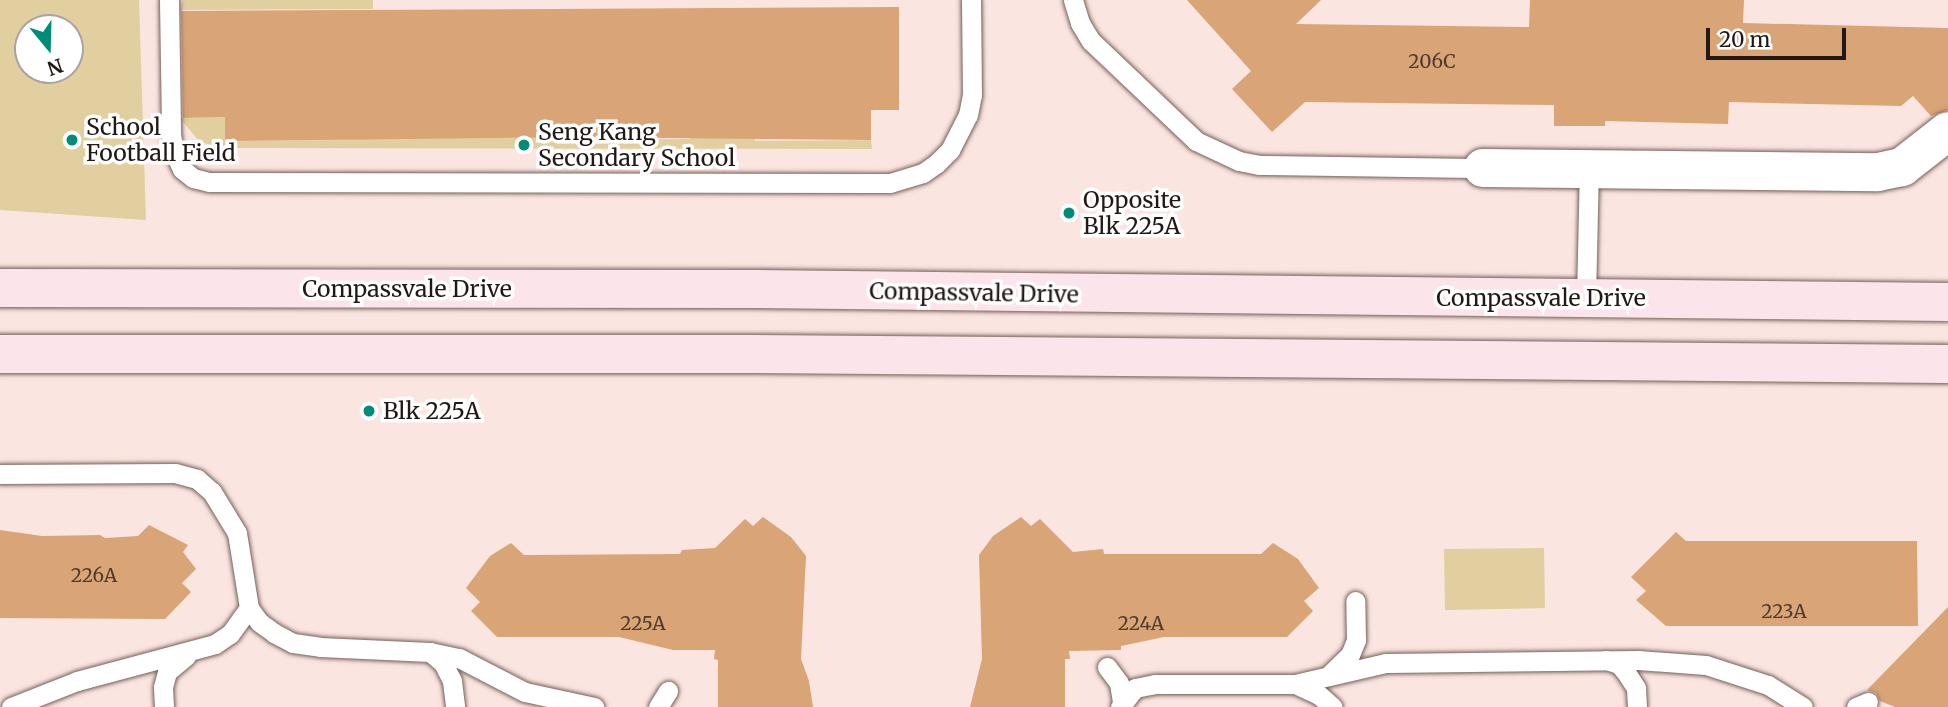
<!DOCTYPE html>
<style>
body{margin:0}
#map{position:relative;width:1948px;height:707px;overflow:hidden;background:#fbe5e0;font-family:Merriweather,serif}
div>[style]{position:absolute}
.green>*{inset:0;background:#e1cf9f}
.building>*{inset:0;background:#d9a476}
.roads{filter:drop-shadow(0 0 2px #765f5a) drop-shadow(0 0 2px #765f5a)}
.lane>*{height:19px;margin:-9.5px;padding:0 9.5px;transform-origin:9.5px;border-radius:9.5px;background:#fff}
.street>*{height:38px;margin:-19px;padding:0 19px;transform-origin:19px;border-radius:19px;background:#fff}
.secondary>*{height:38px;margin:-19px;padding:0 19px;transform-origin:19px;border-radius:19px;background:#fce5ea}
.dots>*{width:19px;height:19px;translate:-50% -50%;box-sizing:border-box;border:4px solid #fff;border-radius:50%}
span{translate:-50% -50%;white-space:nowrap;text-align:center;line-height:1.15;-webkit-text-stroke:7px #fff;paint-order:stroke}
.number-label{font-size:19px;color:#503b2e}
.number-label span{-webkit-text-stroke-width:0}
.poi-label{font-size:23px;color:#221816}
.left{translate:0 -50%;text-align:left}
.street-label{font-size:23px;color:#221816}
.north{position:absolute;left:14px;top:14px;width:70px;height:70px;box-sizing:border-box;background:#fff;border:2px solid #a7a3a2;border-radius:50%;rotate:161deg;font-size:19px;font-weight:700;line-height:28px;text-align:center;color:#221816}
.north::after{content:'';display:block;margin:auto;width:24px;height:32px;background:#008d76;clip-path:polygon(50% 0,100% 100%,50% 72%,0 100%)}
.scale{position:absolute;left:1706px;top:28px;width:140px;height:32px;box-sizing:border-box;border:4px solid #221816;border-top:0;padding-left:9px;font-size:21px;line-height:24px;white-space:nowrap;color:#221816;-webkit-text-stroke:5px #fff;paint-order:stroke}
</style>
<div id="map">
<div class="green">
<div style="clip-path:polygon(evenodd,0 0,139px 0,146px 220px,0 210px,0 0,28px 28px,70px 28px,70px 70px,28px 70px,28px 28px)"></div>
<div style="clip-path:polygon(183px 0,373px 0,373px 9px,179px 10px)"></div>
<div style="clip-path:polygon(691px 111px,755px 111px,755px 141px,871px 140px,872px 149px,226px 148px,211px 146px,198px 140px,180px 118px,225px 117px,225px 141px,344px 140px,571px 114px,571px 140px,690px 139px)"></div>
<div style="clip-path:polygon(1544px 548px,1545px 608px,1445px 610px,1444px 549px)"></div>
</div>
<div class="building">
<div style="clip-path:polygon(1187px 0,1321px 0,1296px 24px,1529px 27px,1530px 0,1744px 0,1743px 23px,1948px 28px,1948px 110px,1931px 116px,1913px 96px,1901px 106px,1729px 102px,1728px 124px,1605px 121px,1605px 126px,1554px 126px,1554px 105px,1305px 102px,1272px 132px,1232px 89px,1251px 71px)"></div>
<div style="clip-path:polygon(899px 7px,899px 110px,871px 110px,871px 140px,571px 137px,225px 141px,225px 117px,183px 118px,181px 11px)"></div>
<div style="clip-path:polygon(763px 517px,791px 537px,806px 556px,801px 659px,809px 681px,813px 707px,718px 707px,718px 660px,714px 659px,715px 650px,673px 650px,619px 637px,497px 637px,471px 611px,480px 602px,466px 588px,490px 556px,511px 543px,524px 555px,680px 554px,682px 550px,715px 548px,745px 519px,753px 526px)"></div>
<div style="clip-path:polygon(1021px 517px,1031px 526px,1040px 519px,1073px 552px,1103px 549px,1104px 554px,1261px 554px,1273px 543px,1298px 559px,1319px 588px,1304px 601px,1313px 611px,1287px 637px,1164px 637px,1121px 646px,1121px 650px,1069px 651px,1070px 659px,1065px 659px,1065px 707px,970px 707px,982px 659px,979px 555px,993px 536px)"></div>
<div style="clip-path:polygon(149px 525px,188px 545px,183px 552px,196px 569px,182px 583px,191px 592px,165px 619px,0 618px,0 530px,42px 536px,100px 535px,105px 538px,138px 536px)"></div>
<div style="clip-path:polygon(1676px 532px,1686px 541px,1917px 541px,1918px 626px,1666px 626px,1636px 600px,1646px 591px,1631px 577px)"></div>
<div style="clip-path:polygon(1948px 607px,1948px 707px,1895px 707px,1880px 701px,1876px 693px,1867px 690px)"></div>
</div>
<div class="roads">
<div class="lane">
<div style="left:169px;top:0;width:134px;rotate:89.1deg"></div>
<div style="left:171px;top:134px;width:18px;rotate:81deg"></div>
<div style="left:174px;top:152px;width:19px;rotate:65deg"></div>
<div style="left:182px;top:169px;width:14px;rotate:39deg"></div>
<div style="left:193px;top:178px;width:16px;rotate:14deg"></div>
<div style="left:209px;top:182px;width:681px;rotate:0.08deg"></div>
<div style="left:890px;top:183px;width:34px;rotate:-17deg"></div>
<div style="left:923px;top:173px;width:16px;rotate:-35deg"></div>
<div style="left:936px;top:164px;width:20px;rotate:-45deg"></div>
<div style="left:950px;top:150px;width:39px;rotate:-63deg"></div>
<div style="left:968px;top:115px;width:20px;rotate:-79deg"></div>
<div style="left:972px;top:95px;width:95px;rotate:-90.6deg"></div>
<div style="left:1073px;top:0;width:24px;rotate:73deg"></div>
<div style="left:1080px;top:23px;width:21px;rotate:59deg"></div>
<div style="left:1091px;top:41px;width:145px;rotate:43.6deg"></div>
<div style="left:1196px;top:141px;width:47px;rotate:24.9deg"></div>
<div style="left:1239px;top:161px;width:20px;rotate:11deg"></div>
<div style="left:1259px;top:165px;width:224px;rotate:0.8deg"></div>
<div style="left:1586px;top:298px;width:129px;rotate:-88.7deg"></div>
<div style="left:0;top:474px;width:175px;rotate:-0.3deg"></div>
<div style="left:175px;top:473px;width:23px;rotate:15deg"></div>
<div style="left:197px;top:479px;width:20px;rotate:41deg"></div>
<div style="left:212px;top:492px;width:48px;rotate:58.6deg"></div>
<div style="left:237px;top:533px;width:76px;rotate:80.9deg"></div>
<div style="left:249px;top:608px;width:17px;rotate:54deg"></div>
<div style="left:259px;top:622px;width:19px;rotate:36deg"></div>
<div style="left:274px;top:633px;width:21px;rotate:28deg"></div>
<div style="left:293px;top:643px;width:27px;rotate:8deg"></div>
<div style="left:320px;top:647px;width:110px;rotate:2.6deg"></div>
<div style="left:430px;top:652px;width:30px;rotate:12deg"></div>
<div style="left:459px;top:658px;width:74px;rotate:27.3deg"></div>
<div style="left:525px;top:692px;width:71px;rotate:12.3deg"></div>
<div style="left:430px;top:652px;width:17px;rotate:40deg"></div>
<div style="left:443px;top:663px;width:20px;rotate:63deg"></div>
<div style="left:452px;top:681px;width:26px;rotate:83deg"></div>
<div style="left:1606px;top:660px;width:14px;rotate:17deg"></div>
<div style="left:1619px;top:664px;width:13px;rotate:51deg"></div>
<div style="left:1627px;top:674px;width:17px;rotate:57deg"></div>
<div style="left:1636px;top:688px;width:19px;rotate:87deg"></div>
<div style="left:1107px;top:667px;width:20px;rotate:53deg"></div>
<div style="left:1119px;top:683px;width:20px;rotate:81deg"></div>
<div style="left:1328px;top:676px;width:30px;rotate:-44deg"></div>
<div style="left:1350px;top:655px;width:16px;rotate:-68deg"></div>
<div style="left:1356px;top:640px;width:39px;rotate:-91deg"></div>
<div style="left:1295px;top:684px;width:26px;rotate:25deg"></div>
<div style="left:1319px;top:695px;width:18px;rotate:41deg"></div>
<div style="left:11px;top:707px;width:71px;rotate:-21.5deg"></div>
<div style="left:77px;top:681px;width:143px;rotate:-15deg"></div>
<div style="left:215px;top:644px;width:18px;rotate:-34deg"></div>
<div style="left:230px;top:634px;width:32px;rotate:-54deg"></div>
<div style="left:164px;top:707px;width:20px;rotate:-93deg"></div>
<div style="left:163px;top:687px;width:16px;rotate:-75deg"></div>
<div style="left:167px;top:672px;width:25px;rotate:-40deg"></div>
<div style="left:658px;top:707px;width:19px;rotate:-58deg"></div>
<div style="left:1120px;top:707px;width:24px;rotate:-52deg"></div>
<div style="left:1135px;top:688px;width:20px;rotate:-11deg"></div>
<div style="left:1155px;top:684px;width:140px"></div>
<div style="left:1295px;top:684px;width:93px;rotate:-13deg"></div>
<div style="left:1386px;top:663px;width:252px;rotate:-0.7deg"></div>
<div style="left:1638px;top:660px;width:68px;rotate:4.2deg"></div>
<div style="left:1706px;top:665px;width:65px;rotate:17.9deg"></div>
<div style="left:1768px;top:685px;width:41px;rotate:32.2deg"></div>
<div style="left:1856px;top:707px;width:13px;rotate:-23deg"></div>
</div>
<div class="street">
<div style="left:1483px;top:168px;width:395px;rotate:0.6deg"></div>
<div style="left:1878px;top:172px;width:25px;rotate:-12deg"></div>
<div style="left:1902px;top:167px;width:58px;rotate:-38deg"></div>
</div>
<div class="secondary">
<div style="left:0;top:288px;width:756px;rotate:0.08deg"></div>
<div style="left:756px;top:289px;width:1192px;rotate:0.62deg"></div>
<div style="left:0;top:354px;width:753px"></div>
<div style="left:753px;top:354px;width:1195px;rotate:0.48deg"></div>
</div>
</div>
<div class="dots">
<div style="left:72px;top:140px;background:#008d76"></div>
<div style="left:524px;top:145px;background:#008d76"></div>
<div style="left:1069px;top:213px;background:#008d76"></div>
<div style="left:369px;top:411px;background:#008d76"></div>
</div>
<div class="number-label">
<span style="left:1432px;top:62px">206C</span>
<span style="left:94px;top:576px">226A</span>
<span style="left:1784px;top:612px">223A</span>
<span style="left:643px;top:624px">225A</span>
<span style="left:1141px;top:624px">224A</span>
</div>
<div class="poi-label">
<span class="left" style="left:86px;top:140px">School<br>Football Field</span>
<span class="left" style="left:538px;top:145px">Seng Kang<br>Secondary School</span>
<span class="left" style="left:1083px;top:213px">Opposite<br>Blk 225A</span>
<span class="left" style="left:383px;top:411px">Blk 225A</span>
</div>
<div class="street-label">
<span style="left:407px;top:289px">Compassvale Drive</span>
<span style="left:974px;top:293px;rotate:1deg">Compassvale Drive</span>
<span style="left:1541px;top:298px">Compassvale Drive</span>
</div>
<div class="north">N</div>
<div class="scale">20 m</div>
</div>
